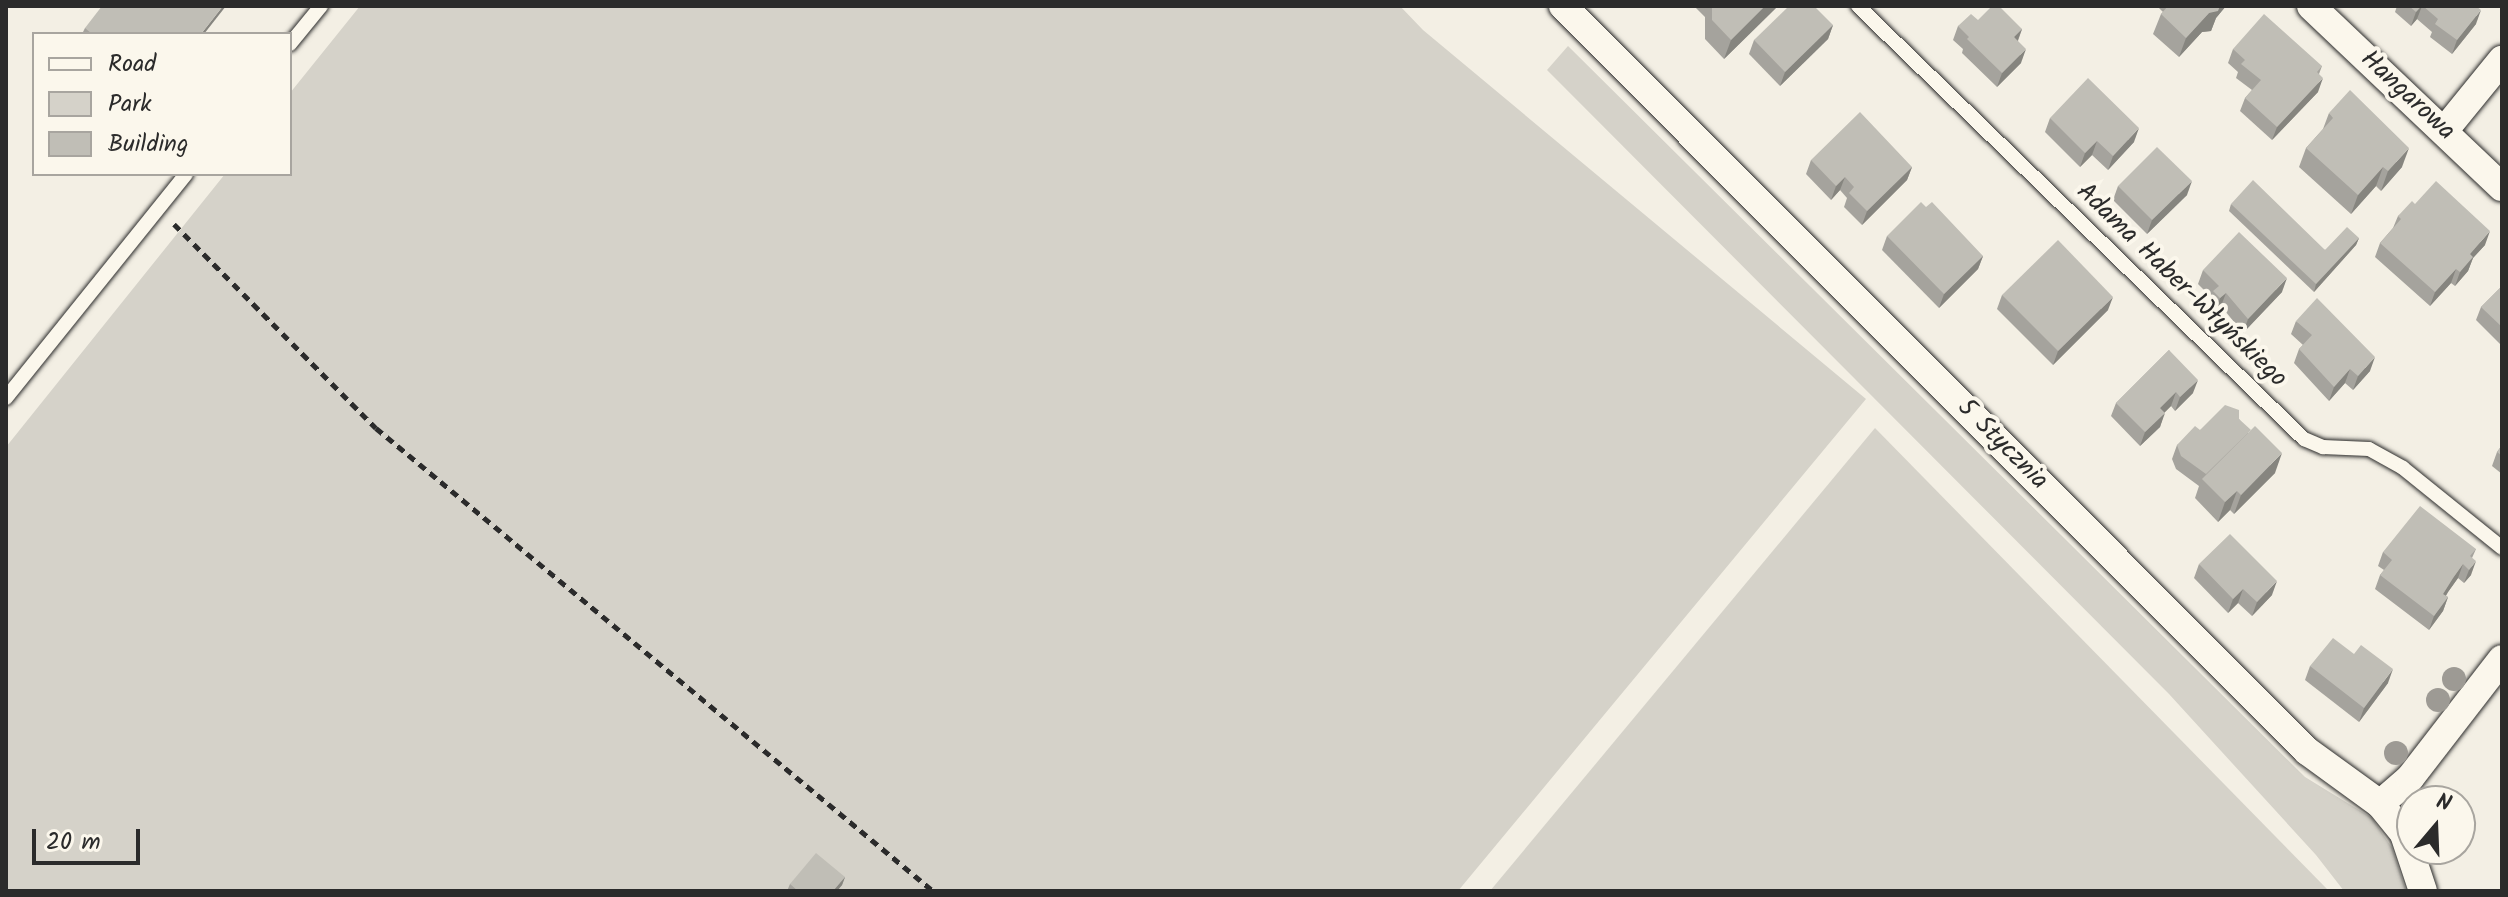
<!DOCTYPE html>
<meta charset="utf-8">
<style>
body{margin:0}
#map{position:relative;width:2508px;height:897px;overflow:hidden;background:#f3efe4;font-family:Kalam,sans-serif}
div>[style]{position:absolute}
.green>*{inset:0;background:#d5d2c9}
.path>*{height:5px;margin-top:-2.5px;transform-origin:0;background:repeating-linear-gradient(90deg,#2b2b2b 0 8px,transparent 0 14px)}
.roads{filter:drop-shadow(0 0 2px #2b2b2b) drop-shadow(0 0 2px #2b2b2b)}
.lane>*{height:14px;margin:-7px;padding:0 7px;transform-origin:7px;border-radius:7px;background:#fbf7ec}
.street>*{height:28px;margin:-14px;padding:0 14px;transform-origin:14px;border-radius:14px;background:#fbf7ec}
.trees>*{width:24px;height:24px;margin:-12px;border-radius:50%;background:#9d9a94}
.wall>*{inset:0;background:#a5a39d}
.shaded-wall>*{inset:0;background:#86857f}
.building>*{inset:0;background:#c0beb6}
span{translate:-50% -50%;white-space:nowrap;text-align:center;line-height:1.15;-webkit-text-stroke:8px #fbf7ec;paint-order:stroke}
.street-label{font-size:26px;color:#2b2b2b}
.frame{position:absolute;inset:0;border:8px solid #2b2b2b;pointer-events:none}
.legend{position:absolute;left:32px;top:32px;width:260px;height:144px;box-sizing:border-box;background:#fbf7ec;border:2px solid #a8a59f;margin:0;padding:10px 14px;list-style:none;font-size:24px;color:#2b2b2b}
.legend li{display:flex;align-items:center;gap:16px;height:40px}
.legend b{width:40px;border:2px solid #a8a59f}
.north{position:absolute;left:2396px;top:785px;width:80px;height:80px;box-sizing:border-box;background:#fbf7ec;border:2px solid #a8a59f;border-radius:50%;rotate:19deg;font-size:22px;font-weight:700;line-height:32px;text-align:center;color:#2b2b2b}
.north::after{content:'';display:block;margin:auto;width:28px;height:36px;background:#2b2b2b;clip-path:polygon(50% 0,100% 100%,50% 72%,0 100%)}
.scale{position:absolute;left:32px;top:829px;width:108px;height:36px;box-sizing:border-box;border:4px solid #2b2b2b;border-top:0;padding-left:10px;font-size:24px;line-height:28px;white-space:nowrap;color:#2b2b2b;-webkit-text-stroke:6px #fbf7ec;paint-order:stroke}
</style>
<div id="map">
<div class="green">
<div style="clip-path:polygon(360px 6px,1400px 6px,1423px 30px,1866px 399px,1458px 891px,6px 891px,6px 447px,225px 174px,290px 174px,290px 93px)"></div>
<div style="clip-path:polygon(1568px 46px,2305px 777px,2372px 818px,2392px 848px,2406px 891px,2344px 891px,2316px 855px,2169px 694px,1547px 70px)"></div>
<div style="clip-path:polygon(1875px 428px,2327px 889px,2326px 891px,1490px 891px)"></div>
</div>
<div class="path">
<div style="left:174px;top:224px;width:287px;rotate:45.3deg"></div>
<div style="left:376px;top:428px;width:724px;rotate:39.73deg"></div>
</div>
<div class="roads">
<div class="lane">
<div style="left:1858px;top:6px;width:622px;rotate:44.15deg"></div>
<div style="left:2304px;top:439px;width:21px;rotate:23deg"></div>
<div style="left:2323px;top:447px;width:46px;rotate:2.5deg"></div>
<div style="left:2369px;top:449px;width:39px;rotate:29deg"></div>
<div style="left:2403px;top:468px;width:127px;rotate:38.9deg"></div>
<div style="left:290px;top:44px;width:49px;rotate:-50.8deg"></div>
<div style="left:6px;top:398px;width:287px;rotate:-51.2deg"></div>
</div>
<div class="street">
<div style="left:1563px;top:6px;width:1053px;rotate:45.04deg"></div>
<div style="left:2307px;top:751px;width:90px;rotate:36deg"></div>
<div style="left:2380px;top:804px;width:38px;rotate:51deg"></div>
<div style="left:2404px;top:834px;width:60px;rotate:71.6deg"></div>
<div style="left:2311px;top:6px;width:263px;rotate:43.5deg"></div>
<div style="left:2444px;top:131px;width:92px;rotate:-50.8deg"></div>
<div style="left:2380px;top:804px;width:40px;rotate:-41deg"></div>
<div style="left:2410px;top:778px;width:150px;rotate:-52.3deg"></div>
</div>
</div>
<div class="trees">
<div style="left:2454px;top:679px"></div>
<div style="left:2438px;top:700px"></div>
<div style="left:2396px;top:753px"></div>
</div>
<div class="wall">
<div style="clip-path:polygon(1694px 6px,1778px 6px,1724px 59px,1705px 39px,1705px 17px)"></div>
<div style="clip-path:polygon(2157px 6px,2226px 6px,2216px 18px,2211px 31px,2202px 32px,2179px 57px,2153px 34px,2161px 14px,2163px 12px)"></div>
<div style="clip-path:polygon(2397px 6px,2476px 6px,2476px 24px,2452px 54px,2430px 37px,2432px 32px,2417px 19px,2411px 26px,2395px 12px)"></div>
<div style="clip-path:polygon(1978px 20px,2022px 29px,2018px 41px,2021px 63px,1997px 87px,1962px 53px,1963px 49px,1953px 40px,1958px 26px)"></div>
<div style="clip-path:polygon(1833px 25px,1828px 39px,1780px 86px,1749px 54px,1754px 40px)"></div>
<div style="clip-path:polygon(85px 28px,204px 34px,82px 34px)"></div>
<div style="clip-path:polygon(2233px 49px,2322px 66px,2319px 74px,2318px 92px,2272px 140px,2240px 111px,2245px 98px,2252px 90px,2236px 78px,2238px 72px,2228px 63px)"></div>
<div style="clip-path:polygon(2329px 113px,2402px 167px,2381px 191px,2376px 186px,2351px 214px,2299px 167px,2306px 148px,2323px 129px)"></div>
<div style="clip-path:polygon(2050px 118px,2134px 142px,2108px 170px,2092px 155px,2080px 167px,2045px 132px)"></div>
<div style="clip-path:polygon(1811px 160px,1912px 167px,1907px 180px,1862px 225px,1844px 207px,1847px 198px,1840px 190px,1831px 200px,1806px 174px)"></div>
<div style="clip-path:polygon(2118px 186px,2187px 195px,2147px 234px,2113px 200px)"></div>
<div style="clip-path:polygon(2231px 204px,2325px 250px,2359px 238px,2356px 245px,2314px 292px,2229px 211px)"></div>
<div style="clip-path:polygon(2415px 204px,2485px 245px,2473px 258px,2468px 271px,2455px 286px,2451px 283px,2430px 306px,2375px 257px,2380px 243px,2393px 228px,2398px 216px)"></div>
<div style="clip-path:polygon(1887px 236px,1983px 256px,1978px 269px,1939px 308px,1882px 250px)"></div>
<div style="clip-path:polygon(2203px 270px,2282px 292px,2243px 333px,2221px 306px,2215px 312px,2208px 305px,2211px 297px,2198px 284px)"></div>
<div style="clip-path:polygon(2502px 286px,2502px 346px,2476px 320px,2481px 307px)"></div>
<div style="clip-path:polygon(2002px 295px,2108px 310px,2053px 365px,1997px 309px)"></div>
<div style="clip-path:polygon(2296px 321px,2370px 371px,2353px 390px,2345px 383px,2329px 401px,2294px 363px,2299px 349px,2303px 345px,2291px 334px)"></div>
<div style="clip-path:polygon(2169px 350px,2193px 393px,2175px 411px,2171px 406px,2164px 413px,2160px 427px,2140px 446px,2111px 416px,2116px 403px)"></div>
<div style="clip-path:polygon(2239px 419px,2275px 473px,2234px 514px,2230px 510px,2218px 522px,2195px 498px,2199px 486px,2176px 469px,2172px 459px,2177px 445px,2200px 430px)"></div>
<div style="clip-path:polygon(2502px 445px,2502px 474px,2492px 466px,2497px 452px)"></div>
<div style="clip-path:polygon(2476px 549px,2472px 558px,2471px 575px,2464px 583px,2458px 578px,2448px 592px,2446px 596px,2448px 597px,2443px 611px,2429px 630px,2375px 589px,2380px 575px,2384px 570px,2378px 566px,2383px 552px)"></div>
<div style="clip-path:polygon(2199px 564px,2272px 595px,2252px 616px,2238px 603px,2228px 613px,2194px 578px)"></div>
<div style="clip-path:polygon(2310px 666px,2388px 683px,2359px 722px,2305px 680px)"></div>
<div style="clip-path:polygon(845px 877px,842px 885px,837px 891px,787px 891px,790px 884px)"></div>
</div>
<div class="shaded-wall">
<div style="clip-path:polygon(223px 6px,226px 6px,204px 34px,201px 34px)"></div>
<div style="clip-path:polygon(1765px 6px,1778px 6px,1724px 59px,1731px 40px)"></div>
<div style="clip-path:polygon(2219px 6px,2226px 6px,2216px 18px,2211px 31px,2202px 32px,2179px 57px,2186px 38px,2209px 13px)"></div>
<div style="clip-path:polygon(2422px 6px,2417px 19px,2411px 26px,2416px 12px)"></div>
<div style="clip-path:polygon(2481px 10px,2476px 24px,2452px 54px,2457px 40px)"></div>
<div style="clip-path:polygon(1833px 25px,1828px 39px,1780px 86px,1785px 72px)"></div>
<div style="clip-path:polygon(2022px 29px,2017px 42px,2014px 37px)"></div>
<div style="clip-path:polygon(2026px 49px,2021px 63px,1997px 87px,2002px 73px)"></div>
<div style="clip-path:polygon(2323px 78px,2318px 92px,2272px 140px,2277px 127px)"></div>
<div style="clip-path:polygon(2139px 128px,2134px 142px,2108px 170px,2113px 156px)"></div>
<div style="clip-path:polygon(2097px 141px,2092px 155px,2080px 167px,2085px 153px)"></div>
<div style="clip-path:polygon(2409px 148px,2402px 167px,2381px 191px,2388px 171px)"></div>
<div style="clip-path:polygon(1912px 167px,1907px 180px,1862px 225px,1867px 211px)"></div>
<div style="clip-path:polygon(2383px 167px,2376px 186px,2351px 214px,2358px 195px)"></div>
<div style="clip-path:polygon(1845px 177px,1840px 190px,1831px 200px,1836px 186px)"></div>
<div style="clip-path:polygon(2192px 181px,2187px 195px,2147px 234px,2152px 220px)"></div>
<div style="clip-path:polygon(2490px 231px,2485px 245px,2473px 258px,2468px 271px,2455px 286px,2460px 272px,2470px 254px)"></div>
<div style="clip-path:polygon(2359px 238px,2356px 245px,2314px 292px,2316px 284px)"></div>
<div style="clip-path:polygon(1983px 256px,1978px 269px,1939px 308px,1944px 294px)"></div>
<div style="clip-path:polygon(2456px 269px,2451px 283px,2430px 306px,2435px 292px)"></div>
<div style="clip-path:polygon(2287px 278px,2282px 292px,2243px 333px,2248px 319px)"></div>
<div style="clip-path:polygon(2226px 293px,2221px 306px,2215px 312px,2220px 298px)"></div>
<div style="clip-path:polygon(2113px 297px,2108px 310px,2053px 365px,2058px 351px)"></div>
<div style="clip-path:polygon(2375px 357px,2370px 371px,2353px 390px,2358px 376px)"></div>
<div style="clip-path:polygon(2350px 369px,2345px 383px,2329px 401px,2334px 387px)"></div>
<div style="clip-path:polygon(2198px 380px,2193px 393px,2175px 411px,2180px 397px)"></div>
<div style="clip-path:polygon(2176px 392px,2171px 406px,2155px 422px,2160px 408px)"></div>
<div style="clip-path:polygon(2165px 413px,2160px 427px,2140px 446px,2145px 432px)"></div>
<div style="clip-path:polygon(2282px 453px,2275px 473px,2234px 514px,2241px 495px)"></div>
<div style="clip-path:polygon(2237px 491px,2230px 510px,2218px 522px,2225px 502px)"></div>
<div style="clip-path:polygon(2476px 561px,2471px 575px,2464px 583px,2469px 570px)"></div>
<div style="clip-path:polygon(2463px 564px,2458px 578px,2448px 592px,2438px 608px,2443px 594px,2453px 578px)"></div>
<div style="clip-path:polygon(2277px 581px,2272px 595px,2252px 616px,2257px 602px)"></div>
<div style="clip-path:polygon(2243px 589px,2238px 603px,2228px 613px,2233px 599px)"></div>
<div style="clip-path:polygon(2448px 597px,2443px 611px,2429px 630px,2434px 616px)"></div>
<div style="clip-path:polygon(2393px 669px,2388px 683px,2359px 722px,2364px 708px)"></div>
<div style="clip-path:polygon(845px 877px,842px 885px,837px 891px,833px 891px)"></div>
</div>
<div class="building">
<div style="clip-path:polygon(102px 6px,223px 6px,201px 34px,92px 34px,85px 28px)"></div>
<div style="clip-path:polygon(1712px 6px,1765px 6px,1731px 40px,1712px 20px)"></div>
<div style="clip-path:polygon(1789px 6px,1814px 6px,1833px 25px,1785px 72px,1754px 40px)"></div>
<div style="clip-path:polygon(1992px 6px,1999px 6px,2022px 29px,2014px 37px,2026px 49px,2002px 73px,1967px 39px,1969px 37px,1958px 26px,1971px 14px,1978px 20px)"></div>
<div style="clip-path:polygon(2168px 6px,2220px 6px,2218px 11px,2209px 13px,2186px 38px,2161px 14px)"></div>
<div style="clip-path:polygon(2409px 6px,2421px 6px,2416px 12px)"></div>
<div style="clip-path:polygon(2423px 6px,2476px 6px,2481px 10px,2457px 40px,2435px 24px,2438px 19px)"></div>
<div style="clip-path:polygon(2264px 14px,2322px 66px,2317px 72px,2323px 78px,2277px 127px,2245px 98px,2261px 80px,2241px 64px,2245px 60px,2233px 49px)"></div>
<div style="clip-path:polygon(2088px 78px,2139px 128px,2113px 156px,2097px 141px,2085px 153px,2050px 118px)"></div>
<div style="clip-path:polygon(2350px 90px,2409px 148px,2388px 171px,2383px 167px,2358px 195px,2306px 148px,2333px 118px,2329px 113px)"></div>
<div style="clip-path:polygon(1860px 112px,1912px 167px,1867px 211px,1849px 193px,1854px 187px,1845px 177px,1836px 186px,1811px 160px)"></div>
<div style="clip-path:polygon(2157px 147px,2192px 181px,2152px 220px,2118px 186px)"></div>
<div style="clip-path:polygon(2253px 180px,2325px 250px,2347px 227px,2359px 238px,2316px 284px,2231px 204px)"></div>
<div style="clip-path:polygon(2436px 181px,2490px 231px,2470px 254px,2473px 257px,2460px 272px,2456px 269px,2435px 292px,2380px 243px,2401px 219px,2398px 216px,2412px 201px,2415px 204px)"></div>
<div style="clip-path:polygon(1921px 202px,1926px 207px,1932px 202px,1983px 256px,1944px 294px,1887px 236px)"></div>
<div style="clip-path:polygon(2239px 232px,2287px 278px,2248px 319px,2226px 293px,2220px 298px,2213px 291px,2219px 286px,2203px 270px)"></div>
<div style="clip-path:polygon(2058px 240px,2113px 297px,2058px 351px,2002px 295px)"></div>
<div style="clip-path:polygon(2502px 286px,2502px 327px,2481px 307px)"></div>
<div style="clip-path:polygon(2317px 298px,2375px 357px,2358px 376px,2350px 369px,2334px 387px,2299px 349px,2312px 335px,2296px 321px)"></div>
<div style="clip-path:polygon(2169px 350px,2198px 380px,2180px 397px,2176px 392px,2160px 408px,2165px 413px,2145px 432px,2116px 403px)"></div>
<div style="clip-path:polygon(2225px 405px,2239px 410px,2239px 419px,2251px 430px,2206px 474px,2181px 456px,2177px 445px,2195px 426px,2200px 430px)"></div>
<div style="clip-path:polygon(2255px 426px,2282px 453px,2241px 495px,2237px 491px,2225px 502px,2202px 479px)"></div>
<div style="clip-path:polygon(2502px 445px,2502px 456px,2497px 452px)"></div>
<div style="clip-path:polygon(2420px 506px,2476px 549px,2470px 556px,2476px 561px,2469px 570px,2463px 564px,2453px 578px,2443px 594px,2448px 597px,2434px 616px,2380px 575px,2392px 560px,2383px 552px)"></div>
<div style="clip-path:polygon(2230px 534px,2277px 581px,2257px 602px,2243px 589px,2233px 599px,2199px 564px)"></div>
<div style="clip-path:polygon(2333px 638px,2354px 654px,2361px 645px,2393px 669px,2364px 708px,2310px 666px)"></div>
<div style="clip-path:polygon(816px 853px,845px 877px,833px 891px,798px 891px,790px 884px)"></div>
</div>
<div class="street-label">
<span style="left:2407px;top:96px;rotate:43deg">Hangarowa</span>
<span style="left:2181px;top:286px;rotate:44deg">Adama Haber-Włyńskiego</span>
<span style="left:2002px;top:445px;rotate:45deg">5 Stycznia</span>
</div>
<div class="frame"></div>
<ul class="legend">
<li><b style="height:10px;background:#fbf7ec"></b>Road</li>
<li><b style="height:22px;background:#d5d2c9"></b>Park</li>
<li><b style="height:22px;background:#c0beb6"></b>Building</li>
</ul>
<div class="north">N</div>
<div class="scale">20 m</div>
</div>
